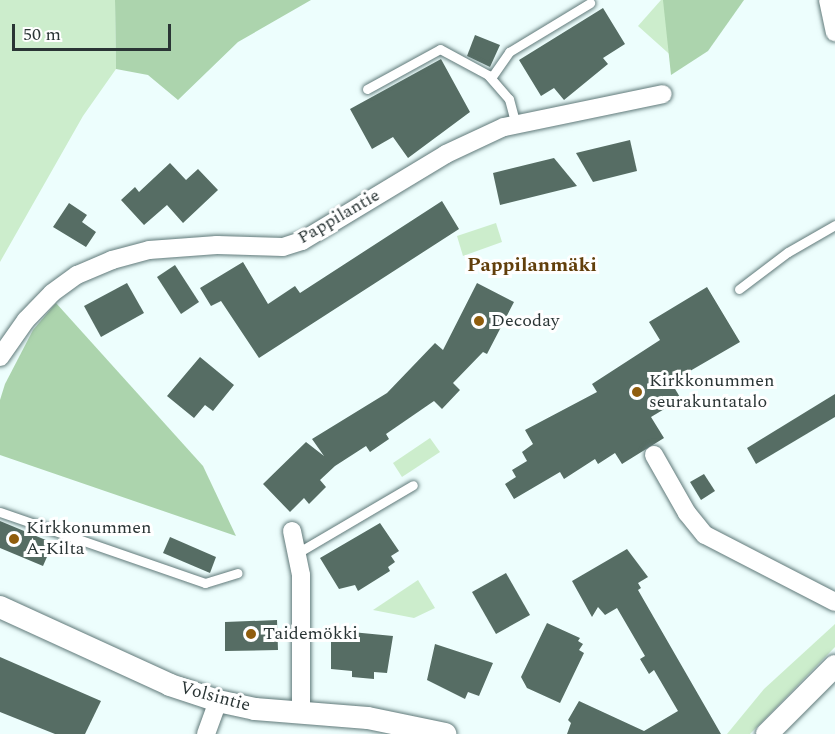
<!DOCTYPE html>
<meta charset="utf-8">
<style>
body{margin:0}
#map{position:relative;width:835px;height:734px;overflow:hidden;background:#edfefd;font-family:Spectral,serif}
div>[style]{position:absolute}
.green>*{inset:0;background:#ccedcc}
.forest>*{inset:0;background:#acd4ad}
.building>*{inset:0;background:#566d64}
.roads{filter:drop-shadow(0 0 2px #607979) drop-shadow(0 0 2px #607979)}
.service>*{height:9px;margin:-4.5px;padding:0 4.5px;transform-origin:4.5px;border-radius:4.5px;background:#fff}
.minor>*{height:18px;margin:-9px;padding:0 9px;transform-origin:9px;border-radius:9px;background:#fff}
.tertiary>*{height:22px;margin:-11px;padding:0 11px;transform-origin:11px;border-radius:11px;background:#fff}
.dots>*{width:16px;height:16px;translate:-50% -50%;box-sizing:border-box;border:3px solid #fff;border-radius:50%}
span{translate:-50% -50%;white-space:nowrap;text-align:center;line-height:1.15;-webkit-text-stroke:6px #fff;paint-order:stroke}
.street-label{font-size:18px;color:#2a3535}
.poi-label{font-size:18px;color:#2a3535}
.left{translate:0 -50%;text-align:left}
.neighbourhood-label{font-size:20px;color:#623f0b;font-weight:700}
.scale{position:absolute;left:12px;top:24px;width:159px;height:27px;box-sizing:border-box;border:3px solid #2a3535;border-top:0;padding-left:8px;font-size:18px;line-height:21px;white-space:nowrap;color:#2a3535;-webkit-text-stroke:4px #fff;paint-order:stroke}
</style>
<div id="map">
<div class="green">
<div style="clip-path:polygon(0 0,115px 0,116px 69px,83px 116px,0 262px)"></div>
<div style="clip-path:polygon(661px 0,730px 0,676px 60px,638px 26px)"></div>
<div style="clip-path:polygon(496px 223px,502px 242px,463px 256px,457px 236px)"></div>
<div style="clip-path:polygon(430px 438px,440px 452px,402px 477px,393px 463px)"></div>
<div style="clip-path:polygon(418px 580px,435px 608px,414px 618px,373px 610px)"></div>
<div style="clip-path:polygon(835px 624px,835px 647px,750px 734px,727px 734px,764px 689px)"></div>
</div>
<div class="forest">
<div style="clip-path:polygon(115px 0,311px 0,238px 42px,178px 100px,148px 75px,116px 69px)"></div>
<div style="clip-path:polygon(663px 0,744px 0,708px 51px,671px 75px)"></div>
<div style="clip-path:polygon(56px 303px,203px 466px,236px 536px,0 455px,0 400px,5px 384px,33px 330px)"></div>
</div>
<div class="building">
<div style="clip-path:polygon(603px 8px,625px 44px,603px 58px,608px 64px,564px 100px,554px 88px,541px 96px,519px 60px)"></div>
<div style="clip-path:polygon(475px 35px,500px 45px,490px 67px,467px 56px)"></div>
<div style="clip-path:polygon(441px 59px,470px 112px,408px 158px,393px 137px,372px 149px,350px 109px)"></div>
<div style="clip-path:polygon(630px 140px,637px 171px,593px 182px,576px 153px)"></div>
<div style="clip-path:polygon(554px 158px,577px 186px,500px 205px,493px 173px)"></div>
<div style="clip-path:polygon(170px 163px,186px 180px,198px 169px,218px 190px,183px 223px,167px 205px,144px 225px,121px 200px,135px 187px,139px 192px)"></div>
<div style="clip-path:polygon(442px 201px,459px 229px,259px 358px,221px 301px,211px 306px,200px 288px,243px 262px,268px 304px,295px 286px,300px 293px)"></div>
<div style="clip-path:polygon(69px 203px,87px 215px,82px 222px,96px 232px,86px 247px,53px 227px)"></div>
<div style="clip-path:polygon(175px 265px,199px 302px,181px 314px,157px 277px)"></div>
<div style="clip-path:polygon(127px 283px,144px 313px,101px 337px,84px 306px)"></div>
<div style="clip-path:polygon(477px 283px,514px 302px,487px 354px,483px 352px,453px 383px,460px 390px,442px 409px,434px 401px,386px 434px,389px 439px,370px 452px,366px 446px,335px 466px,320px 480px,326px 487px,309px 504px,304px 498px,290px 512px,263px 484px,306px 442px,324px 456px,312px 439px,387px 393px,435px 343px,443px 350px)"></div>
<div style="clip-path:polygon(707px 287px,740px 342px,671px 382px,681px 399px,651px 417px,664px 438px,622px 464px,615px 453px,598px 464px,595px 459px,564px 479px,560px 472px,514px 499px,505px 484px,516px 477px,512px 470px,527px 461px,522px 452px,533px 444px,525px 430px,597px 392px,592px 384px,660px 340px,649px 322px)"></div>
<div style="clip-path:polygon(200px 357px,234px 385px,213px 411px,205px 405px,194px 418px,167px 396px)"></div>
<div style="clip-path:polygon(835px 394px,835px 417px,756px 464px,747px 448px)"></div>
<div style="clip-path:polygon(704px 474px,715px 491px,701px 500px,690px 482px)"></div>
<div style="clip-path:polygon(0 521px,53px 543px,43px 566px,0 548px)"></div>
<div style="clip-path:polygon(380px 523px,399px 551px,391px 556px,395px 562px,388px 567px,390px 571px,358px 591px,355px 585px,339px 589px,320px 558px)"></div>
<div style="clip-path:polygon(170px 537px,216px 557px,210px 573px,163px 553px)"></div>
<div style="clip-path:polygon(627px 549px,648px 577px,638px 583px,641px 588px,638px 590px,721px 734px,567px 734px,571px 723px,568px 720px,579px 701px,644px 731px,678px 711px,654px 670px,649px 674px,640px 659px,645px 656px,617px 608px,605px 615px,598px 607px,592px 617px,572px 581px)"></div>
<div style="clip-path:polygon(506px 573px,530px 615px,496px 634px,472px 592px)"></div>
<div style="clip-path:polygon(277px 620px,278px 650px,225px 651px,225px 622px)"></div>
<div style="clip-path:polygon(547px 623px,580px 638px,578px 641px,583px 644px,579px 650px,584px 653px,560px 703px,527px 688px,521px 677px)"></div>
<div style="clip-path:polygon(331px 630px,393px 636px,387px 673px,374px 672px,374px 679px,352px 677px,352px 671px,331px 669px)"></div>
<div style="clip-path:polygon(435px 644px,493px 663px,479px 696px,468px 692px,465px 699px,427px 680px)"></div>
<div style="clip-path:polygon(0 657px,101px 701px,85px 734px,55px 734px,0 712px)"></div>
</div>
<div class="roads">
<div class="service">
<div style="left:491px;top:78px;width:32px;rotate:-55deg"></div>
<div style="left:509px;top:52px;width:95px;rotate:-31.2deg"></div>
<div style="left:367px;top:89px;width:83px;rotate:-28.7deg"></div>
<div style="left:440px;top:49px;width:55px;rotate:28.4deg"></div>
<div style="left:488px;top:75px;width:32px;rotate:49deg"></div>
<div style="left:509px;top:99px;width:27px;rotate:75deg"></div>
<div style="left:739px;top:289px;width:61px;rotate:-37.1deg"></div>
<div style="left:788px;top:252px;width:54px;rotate:-29.9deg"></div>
<div style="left:0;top:512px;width:217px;rotate:19.1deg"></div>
<div style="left:205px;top:583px;width:34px;rotate:-17deg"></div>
<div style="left:299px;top:552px;width:132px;rotate:-30.4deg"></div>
</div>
<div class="minor">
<div style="left:828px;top:0;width:33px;rotate:78deg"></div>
<div style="left:0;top:357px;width:45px;rotate:-54.9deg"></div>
<div style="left:26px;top:320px;width:37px;rotate:-46deg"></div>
<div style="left:52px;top:293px;width:31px;rotate:-36deg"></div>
<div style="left:77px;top:275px;width:38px;rotate:-23deg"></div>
<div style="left:112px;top:260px;width:38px;rotate:-15deg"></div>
<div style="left:149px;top:250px;width:68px;rotate:-4.2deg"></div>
<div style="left:217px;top:245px;width:66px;rotate:1.7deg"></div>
<div style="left:283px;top:247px;width:20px;rotate:-18deg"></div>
<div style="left:302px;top:241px;width:168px;rotate:-31.1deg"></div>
<div style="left:446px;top:154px;width:64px;rotate:-25deg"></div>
<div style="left:504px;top:127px;width:162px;rotate:-11.7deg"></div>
<div style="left:654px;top:455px;width:67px;rotate:60.4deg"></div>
<div style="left:687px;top:513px;width:28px;rotate:51deg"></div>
<div style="left:705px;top:535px;width:146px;rotate:27.3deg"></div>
<div style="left:292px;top:531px;width:45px;rotate:78.4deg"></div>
<div style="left:301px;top:575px;width:138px;rotate:90deg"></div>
<div style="left:206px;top:734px;width:35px;rotate:-70deg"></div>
</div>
<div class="tertiary">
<div style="left:0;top:607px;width:187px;rotate:24.6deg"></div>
<div style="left:170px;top:685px;width:51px;rotate:18.4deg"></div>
<div style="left:218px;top:701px;width:38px;rotate:12deg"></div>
<div style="left:255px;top:709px;width:113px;rotate:4.6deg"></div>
<div style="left:368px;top:718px;width:79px;rotate:11.7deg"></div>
<div style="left:767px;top:734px;width:96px;rotate:-45deg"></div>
</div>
</div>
<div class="dots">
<div style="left:479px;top:321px;background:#905d0d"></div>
<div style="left:637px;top:392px;background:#905d0d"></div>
<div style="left:14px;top:539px;background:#905d0d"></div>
<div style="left:251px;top:634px;background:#905d0d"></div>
</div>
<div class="street-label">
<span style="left:339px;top:217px;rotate:-30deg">Pappilantie</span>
<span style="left:215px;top:697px;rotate:15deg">Volsintie</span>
</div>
<div class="poi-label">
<span class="left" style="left:491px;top:321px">Decoday</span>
<span class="left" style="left:649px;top:392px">Kirkkonummen<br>seurakuntatalo</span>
<span class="left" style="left:26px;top:539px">Kirkkonummen<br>A-Kilta</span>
<span class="left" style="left:263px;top:634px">Taidemökki</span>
</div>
<div class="neighbourhood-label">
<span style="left:532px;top:265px">Pappilanmäki</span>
</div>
<div class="scale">50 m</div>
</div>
